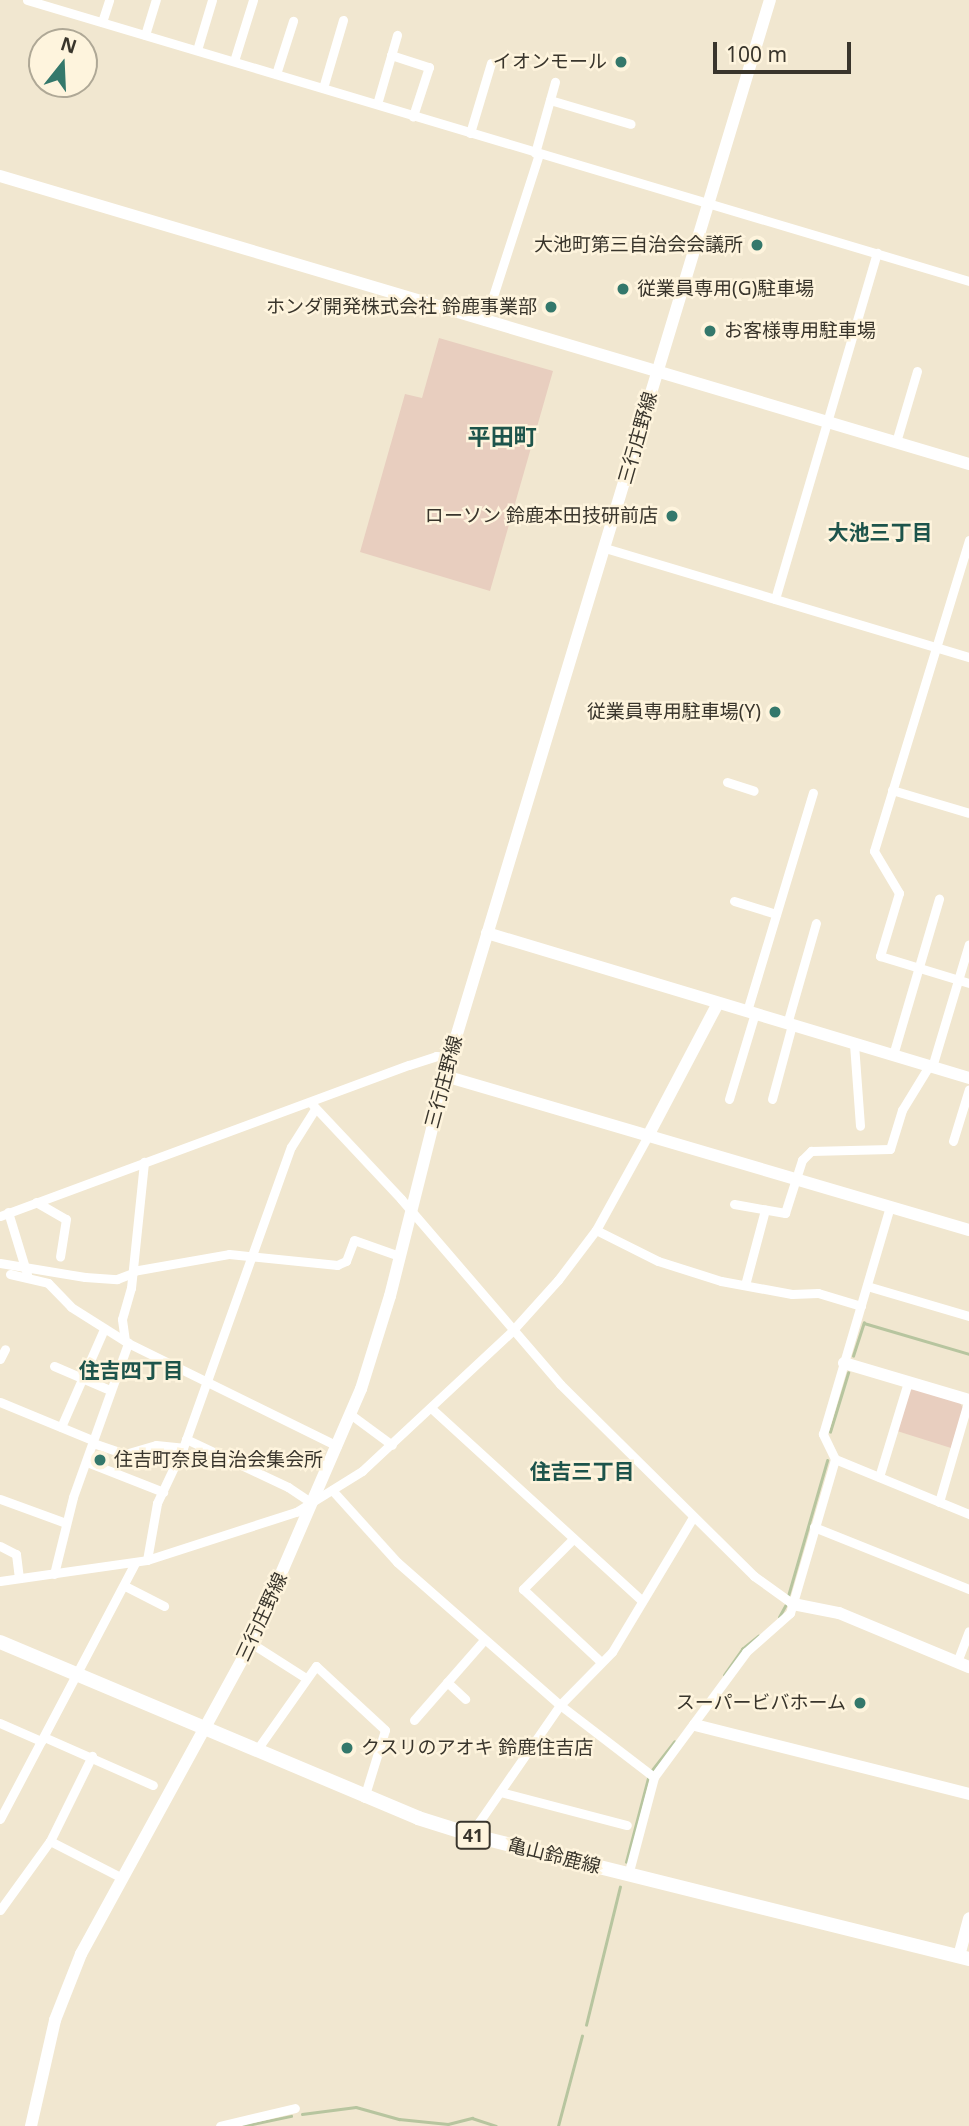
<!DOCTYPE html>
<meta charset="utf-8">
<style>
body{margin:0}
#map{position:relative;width:969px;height:2126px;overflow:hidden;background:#f1e7d0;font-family:"Noto Sans","Noto Sans JP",sans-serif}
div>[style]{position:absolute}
.green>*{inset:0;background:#e8cebf}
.stream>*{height:2.5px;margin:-1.25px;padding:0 1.25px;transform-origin:1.25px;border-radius:1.25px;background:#b7c59f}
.street>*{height:9px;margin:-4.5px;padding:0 4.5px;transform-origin:4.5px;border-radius:4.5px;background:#fff}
.secondary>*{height:12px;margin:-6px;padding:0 6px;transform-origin:6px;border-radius:6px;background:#fff}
.primary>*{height:14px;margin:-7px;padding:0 7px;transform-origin:7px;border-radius:7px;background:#fff}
.dots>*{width:19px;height:19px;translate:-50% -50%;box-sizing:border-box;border:4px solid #fef4dd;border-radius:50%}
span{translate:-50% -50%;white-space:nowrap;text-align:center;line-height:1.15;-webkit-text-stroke:5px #fef4dd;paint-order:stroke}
.shield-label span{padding:2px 5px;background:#fef4dd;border:2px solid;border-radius:5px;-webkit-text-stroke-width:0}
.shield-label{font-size:18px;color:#39352c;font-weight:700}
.poi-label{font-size:19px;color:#39352c}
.right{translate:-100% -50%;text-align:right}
.left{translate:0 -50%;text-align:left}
.street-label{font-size:19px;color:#39352c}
.neighbourhood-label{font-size:21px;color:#1d544b;font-weight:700}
.quarter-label{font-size:23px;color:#1d544b;font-weight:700}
.north{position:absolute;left:28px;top:28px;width:70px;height:70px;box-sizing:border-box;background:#fef4dd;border:2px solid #afa896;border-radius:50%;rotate:18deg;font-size:19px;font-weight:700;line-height:28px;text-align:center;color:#39352c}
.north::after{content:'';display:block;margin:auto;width:24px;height:32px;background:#34786b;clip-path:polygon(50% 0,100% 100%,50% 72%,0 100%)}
.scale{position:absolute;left:713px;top:42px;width:138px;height:32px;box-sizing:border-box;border:4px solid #39352c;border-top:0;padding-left:9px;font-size:21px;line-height:24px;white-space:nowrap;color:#39352c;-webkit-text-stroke:5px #fef4dd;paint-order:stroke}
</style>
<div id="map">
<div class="green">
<div style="clip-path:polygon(439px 338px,553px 371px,490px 591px,360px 552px,405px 394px,422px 398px)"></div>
<div style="clip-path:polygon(914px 1389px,960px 1403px,963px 1408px,951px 1448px,897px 1431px,909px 1390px)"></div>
</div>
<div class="stream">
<div style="left:853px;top:1356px;width:35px;rotate:-72deg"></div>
<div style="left:864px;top:1323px;width:109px;rotate:16.4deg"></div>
<div style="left:830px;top:1432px;width:62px;rotate:-73deg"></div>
<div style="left:788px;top:1596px;width:141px;rotate:-73.9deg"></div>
<div style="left:779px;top:1617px;width:13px;rotate:-61deg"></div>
<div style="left:724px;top:1675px;width:32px;rotate:-55deg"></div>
<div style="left:742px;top:1649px;width:21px;rotate:-39deg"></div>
<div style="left:652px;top:1770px;width:36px;rotate:-52deg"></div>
<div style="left:626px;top:1862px;width:87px;rotate:-75.3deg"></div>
<div style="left:586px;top:2025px;width:142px;rotate:-76.2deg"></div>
<div style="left:302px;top:2114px;width:54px;rotate:-7.4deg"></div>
<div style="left:356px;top:2107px;width:45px;rotate:15.6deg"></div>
<div style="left:399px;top:2119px;width:49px;rotate:5.8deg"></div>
<div style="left:448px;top:2124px;width:25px;rotate:-14deg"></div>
<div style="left:472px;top:2118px;width:25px;rotate:18deg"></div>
<div style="left:243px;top:2126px;width:49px;rotate:-11.8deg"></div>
<div style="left:558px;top:2126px;width:93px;rotate:-75.1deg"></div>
</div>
<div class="street">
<div style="left:27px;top:0;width:983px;rotate:16.61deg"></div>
<div style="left:102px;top:22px;width:23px;rotate:-72deg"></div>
<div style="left:145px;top:35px;width:37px;rotate:-73deg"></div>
<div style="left:197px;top:50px;width:52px;rotate:-73.3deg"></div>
<div style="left:391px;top:55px;width:40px;rotate:18deg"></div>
<div style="left:429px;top:67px;width:52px;rotate:108.1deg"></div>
<div style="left:234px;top:61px;width:64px;rotate:-72.7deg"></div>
<div style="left:276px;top:74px;width:56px;rotate:-72.2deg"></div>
<div style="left:323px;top:88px;width:71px;rotate:-73.6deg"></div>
<div style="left:550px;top:100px;width:84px;rotate:16.5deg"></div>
<div style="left:377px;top:104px;width:72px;rotate:-73.8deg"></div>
<div style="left:470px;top:133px;width:73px;rotate:-73.3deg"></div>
<div style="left:535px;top:153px;width:74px;rotate:-74.3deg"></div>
<div style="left:485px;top:321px;width:176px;rotate:-72.1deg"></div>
<div style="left:896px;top:442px;width:74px;rotate:-73.5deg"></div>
<div style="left:969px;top:540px;width:325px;rotate:107deg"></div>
<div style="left:874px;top:851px;width:49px;rotate:59.2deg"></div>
<div style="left:899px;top:893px;width:66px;rotate:106.8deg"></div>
<div style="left:880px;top:956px;width:93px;rotate:16.9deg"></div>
<div style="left:605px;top:548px;width:380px;rotate:16.7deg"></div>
<div style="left:775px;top:599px;width:361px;rotate:-73.6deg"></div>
<div style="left:727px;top:782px;width:28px;rotate:18deg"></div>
<div style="left:892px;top:790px;width:80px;rotate:16.6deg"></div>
<div style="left:734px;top:901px;width:44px;rotate:17.2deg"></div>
<div style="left:747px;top:1011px;width:228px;rotate:-73.2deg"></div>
<div style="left:787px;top:1024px;width:105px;rotate:-74deg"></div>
<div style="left:854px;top:1044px;width:82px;rotate:85.8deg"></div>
<div style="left:893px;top:1055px;width:163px;rotate:-73.6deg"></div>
<div style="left:932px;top:1067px;width:128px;rotate:-73.3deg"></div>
<div style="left:729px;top:1099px;width:90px;rotate:-73.2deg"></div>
<div style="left:772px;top:1099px;width:77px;rotate:-74.9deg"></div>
<div style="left:310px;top:1102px;width:133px;rotate:46.8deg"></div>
<div style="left:401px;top:1199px;width:244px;rotate:49.3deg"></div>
<div style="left:560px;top:1384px;width:273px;rotate:44.7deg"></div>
<div style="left:754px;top:1576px;width:48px;rotate:35.7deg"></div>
<div style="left:953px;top:1141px;width:54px;rotate:-72.9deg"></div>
<div style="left:36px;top:1202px;width:34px;rotate:30deg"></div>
<div style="left:66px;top:1219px;width:38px;rotate:99deg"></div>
<div style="left:734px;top:1204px;width:52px;rotate:10deg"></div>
<div style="left:785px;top:1213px;width:56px;rotate:-72.2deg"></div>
<div style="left:802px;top:1160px;width:13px;rotate:-45deg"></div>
<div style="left:811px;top:1151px;width:79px;rotate:-1.5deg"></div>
<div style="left:890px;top:1149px;width:41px;rotate:-72.9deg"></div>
<div style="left:902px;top:1110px;width:52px;rotate:-58.5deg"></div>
<div style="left:8px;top:1212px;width:65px;rotate:73deg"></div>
<div style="left:0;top:1216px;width:436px;rotate:-20.3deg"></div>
<div style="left:409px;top:1065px;width:28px;rotate:-18deg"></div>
<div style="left:436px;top:1056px;width:14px;rotate:4deg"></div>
<div style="left:596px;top:1230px;width:69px;rotate:26.6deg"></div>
<div style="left:658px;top:1261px;width:66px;rotate:17.6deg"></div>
<div style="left:721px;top:1281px;width:72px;rotate:10.4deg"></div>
<div style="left:792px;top:1294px;width:26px;rotate:-2deg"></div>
<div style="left:818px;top:1293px;width:45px;rotate:16.8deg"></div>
<div style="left:0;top:1263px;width:86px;rotate:9.4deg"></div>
<div style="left:85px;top:1277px;width:32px;rotate:4deg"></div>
<div style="left:117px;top:1279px;width:17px;rotate:-21deg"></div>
<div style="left:133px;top:1271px;width:97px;rotate:-10deg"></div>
<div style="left:229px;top:1254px;width:109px;rotate:5.8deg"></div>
<div style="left:337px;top:1265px;width:10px;rotate:-24deg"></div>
<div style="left:346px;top:1261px;width:22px;rotate:-69deg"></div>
<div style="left:354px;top:1240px;width:48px;rotate:19.6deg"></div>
<div style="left:10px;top:1274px;width:39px;rotate:13deg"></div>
<div style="left:48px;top:1283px;width:33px;rotate:46deg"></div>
<div style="left:71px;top:1307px;width:67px;rotate:32.3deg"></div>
<div style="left:128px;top:1343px;width:233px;rotate:26.2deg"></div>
<div style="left:745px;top:1285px;width:78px;rotate:-75.1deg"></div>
<div style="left:867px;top:1286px;width:106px;rotate:16.4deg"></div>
<div style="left:125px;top:1341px;width:22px;rotate:-98deg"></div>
<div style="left:122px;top:1319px;width:32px;rotate:-74deg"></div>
<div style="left:131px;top:1288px;width:127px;rotate:-84.1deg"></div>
<div style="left:0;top:1359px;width:11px;rotate:-63deg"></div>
<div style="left:54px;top:1366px;width:61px;rotate:23.2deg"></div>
<div style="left:0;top:1402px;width:100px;rotate:22.4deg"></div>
<div style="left:431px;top:1408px;width:286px;rotate:42.4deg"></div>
<div style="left:350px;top:1414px;width:52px;rotate:36.4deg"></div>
<div style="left:61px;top:1427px;width:107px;rotate:-66.3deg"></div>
<div style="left:186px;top:1439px;width:113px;rotate:25.2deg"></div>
<div style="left:288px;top:1487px;width:27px;rotate:34deg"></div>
<div style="left:93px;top:1443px;width:34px;rotate:19deg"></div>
<div style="left:125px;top:1454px;width:32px;rotate:-16deg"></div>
<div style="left:156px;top:1445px;width:27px;rotate:6deg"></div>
<div style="left:835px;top:1459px;width:145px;rotate:22.3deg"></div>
<div style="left:87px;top:1462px;width:82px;rotate:21.5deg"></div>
<div style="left:879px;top:1477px;width:99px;rotate:-73deg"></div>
<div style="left:332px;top:1490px;width:97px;rotate:47.9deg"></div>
<div style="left:397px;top:1562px;width:217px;rotate:41.3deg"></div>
<div style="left:560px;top:1705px;width:74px;rotate:-45.5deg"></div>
<div style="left:612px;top:1652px;width:157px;rotate:-59deg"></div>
<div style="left:0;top:1499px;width:70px;rotate:20deg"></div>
<div style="left:939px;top:1502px;width:107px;rotate:-73.8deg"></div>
<div style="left:814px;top:1527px;width:167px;rotate:21.8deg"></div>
<div style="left:573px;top:1539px;width:71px;rotate:135deg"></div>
<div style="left:523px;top:1589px;width:105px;rotate:43.1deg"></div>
<div style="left:0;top:1546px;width:18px;rotate:27deg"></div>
<div style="left:16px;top:1554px;width:24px;rotate:83deg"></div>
<div style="left:147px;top:1560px;width:58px;rotate:-80deg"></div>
<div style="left:157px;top:1503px;width:61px;rotate:-64.7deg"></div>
<div style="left:183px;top:1448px;width:320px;rotate:-70.3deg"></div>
<div style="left:291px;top:1147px;width:45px;rotate:-57.7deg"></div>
<div style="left:54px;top:1574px;width:79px;rotate:-76.1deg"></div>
<div style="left:73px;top:1497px;width:164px;rotate:-70.3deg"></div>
<div style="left:0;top:1581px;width:148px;rotate:-8.1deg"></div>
<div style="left:147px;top:1560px;width:157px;rotate:-17.9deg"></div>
<div style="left:296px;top:1512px;width:78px;rotate:-31.8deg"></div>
<div style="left:362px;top:1471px;width:205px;rotate:-43deg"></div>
<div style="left:512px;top:1331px;width:69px;rotate:-48deg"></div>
<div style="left:558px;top:1280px;width:63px;rotate:-52.8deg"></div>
<div style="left:596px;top:1230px;width:110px;rotate:-61.1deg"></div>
<div style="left:125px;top:1586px;width:44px;rotate:27.1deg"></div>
<div style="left:251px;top:1643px;width:65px;rotate:32.5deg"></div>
<div style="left:957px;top:1662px;width:33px;rotate:-69deg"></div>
<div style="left:447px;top:1682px;width:25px;rotate:43deg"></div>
<div style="left:414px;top:1720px;width:106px;rotate:-48.8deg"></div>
<div style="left:0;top:1723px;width:45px;rotate:23.7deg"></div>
<div style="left:44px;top:1737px;width:119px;rotate:23.8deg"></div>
<div style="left:256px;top:1751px;width:104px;rotate:-54.8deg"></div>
<div style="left:316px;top:1666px;width:94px;rotate:42.8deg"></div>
<div style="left:385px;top:1730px;width:71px;rotate:107.2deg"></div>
<div style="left:500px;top:1792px;width:131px;rotate:14.6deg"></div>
<div style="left:0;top:1819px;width:289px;rotate:-62.2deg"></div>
<div style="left:475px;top:1836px;width:15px;rotate:-74deg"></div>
<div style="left:479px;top:1822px;width:142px;rotate:-55.3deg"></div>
<div style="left:560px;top:1705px;width:118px;rotate:37.5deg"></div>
<div style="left:50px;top:1841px;width:79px;rotate:27.2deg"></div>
<div style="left:628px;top:1875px;width:101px;rotate:-75.1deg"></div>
<div style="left:654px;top:1777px;width:155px;rotate:-53.6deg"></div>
<div style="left:746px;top:1652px;width:59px;rotate:-41.6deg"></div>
<div style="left:790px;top:1613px;width:160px;rotate:-73.7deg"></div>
<div style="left:835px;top:1459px;width:28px;rotate:-116deg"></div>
<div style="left:823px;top:1434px;width:238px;rotate:-73.6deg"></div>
<div style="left:0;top:1910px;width:85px;rotate:-54.1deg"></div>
<div style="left:50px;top:1841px;width:95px;rotate:-63.7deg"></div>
<div style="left:220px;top:2126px;width:77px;rotate:-13.5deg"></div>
</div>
<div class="secondary">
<div style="left:0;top:176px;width:1011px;rotate:16.55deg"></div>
<div style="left:487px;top:933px;width:503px;rotate:16.74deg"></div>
<div style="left:445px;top:1076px;width:546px;rotate:16.38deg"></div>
<div style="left:649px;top:1134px;width:148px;rotate:-62.2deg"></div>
<div style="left:844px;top:1363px;width:130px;rotate:16.5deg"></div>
<div style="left:793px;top:1604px;width:47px;rotate:11.1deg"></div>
<div style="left:839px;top:1613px;width:141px;rotate:22.6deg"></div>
<div style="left:695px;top:1725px;width:283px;rotate:14.1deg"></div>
<div style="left:959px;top:1956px;width:39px;rotate:-75deg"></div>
<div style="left:31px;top:2126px;width:109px;rotate:-77.2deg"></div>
<div style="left:55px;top:2020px;width:71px;rotate:-68.5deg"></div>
<div style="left:81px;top:1954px;width:354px;rotate:-61.3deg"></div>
<div style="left:251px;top:1643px;width:277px;rotate:-66.6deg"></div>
<div style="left:361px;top:1389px;width:97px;rotate:-72.7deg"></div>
<div style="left:390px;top:1296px;width:246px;rotate:-75.9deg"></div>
<div style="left:450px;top:1057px;width:1104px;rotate:-73.16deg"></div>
</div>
<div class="primary">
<div style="left:0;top:1642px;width:454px;rotate:22.8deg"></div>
<div style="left:418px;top:1818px;width:60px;rotate:17.5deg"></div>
<div style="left:475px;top:1836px;width:509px;rotate:13.98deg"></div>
</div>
<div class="dots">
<div style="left:621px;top:62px;background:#34786b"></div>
<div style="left:757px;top:245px;background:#34786b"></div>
<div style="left:623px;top:289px;background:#34786b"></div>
<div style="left:551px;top:307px;background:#34786b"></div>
<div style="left:710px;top:331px;background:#34786b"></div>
<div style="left:672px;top:516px;background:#34786b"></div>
<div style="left:775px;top:712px;background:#34786b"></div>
<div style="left:100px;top:1460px;background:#34786b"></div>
<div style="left:860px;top:1703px;background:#34786b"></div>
<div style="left:347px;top:1748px;background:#34786b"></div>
</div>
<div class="shield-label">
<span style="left:473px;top:1835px">41</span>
</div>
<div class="poi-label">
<span class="right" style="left:607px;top:62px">イオンモール</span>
<span class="right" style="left:743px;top:245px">大池町第三自治会会議所</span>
<span class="left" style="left:637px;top:289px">従業員専用(G)駐車場</span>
<span class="right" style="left:537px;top:307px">ホンダ開発株式会社 鈴鹿事業部</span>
<span class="left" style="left:724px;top:331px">お客様専用駐車場</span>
<span class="right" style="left:658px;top:516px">ローソン 鈴鹿本田技研前店</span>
<span class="right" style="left:761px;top:712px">従業員専用駐車場(Y)</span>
<span class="left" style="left:114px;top:1460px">住吉町奈良自治会集会所</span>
<span class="right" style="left:846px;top:1703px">スーパービバホーム</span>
<span class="left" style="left:361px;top:1748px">クスリのアオキ 鈴鹿住吉店</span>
</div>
<div class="street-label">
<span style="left:638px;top:438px;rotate:-74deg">三行庄野線</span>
<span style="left:444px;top:1082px;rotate:-75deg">三行庄野線</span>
<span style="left:262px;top:1617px;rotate:-65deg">三行庄野線</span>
<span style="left:554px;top:1856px;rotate:14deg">亀山鈴鹿線</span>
</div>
<div class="neighbourhood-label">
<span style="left:880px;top:532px">大池三丁目</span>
<span style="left:131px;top:1370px">住吉四丁目</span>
<span style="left:582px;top:1471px">住吉三丁目</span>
</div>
<div class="quarter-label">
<span style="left:502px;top:436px">平田町</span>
</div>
<div class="north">N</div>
<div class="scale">100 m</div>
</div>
